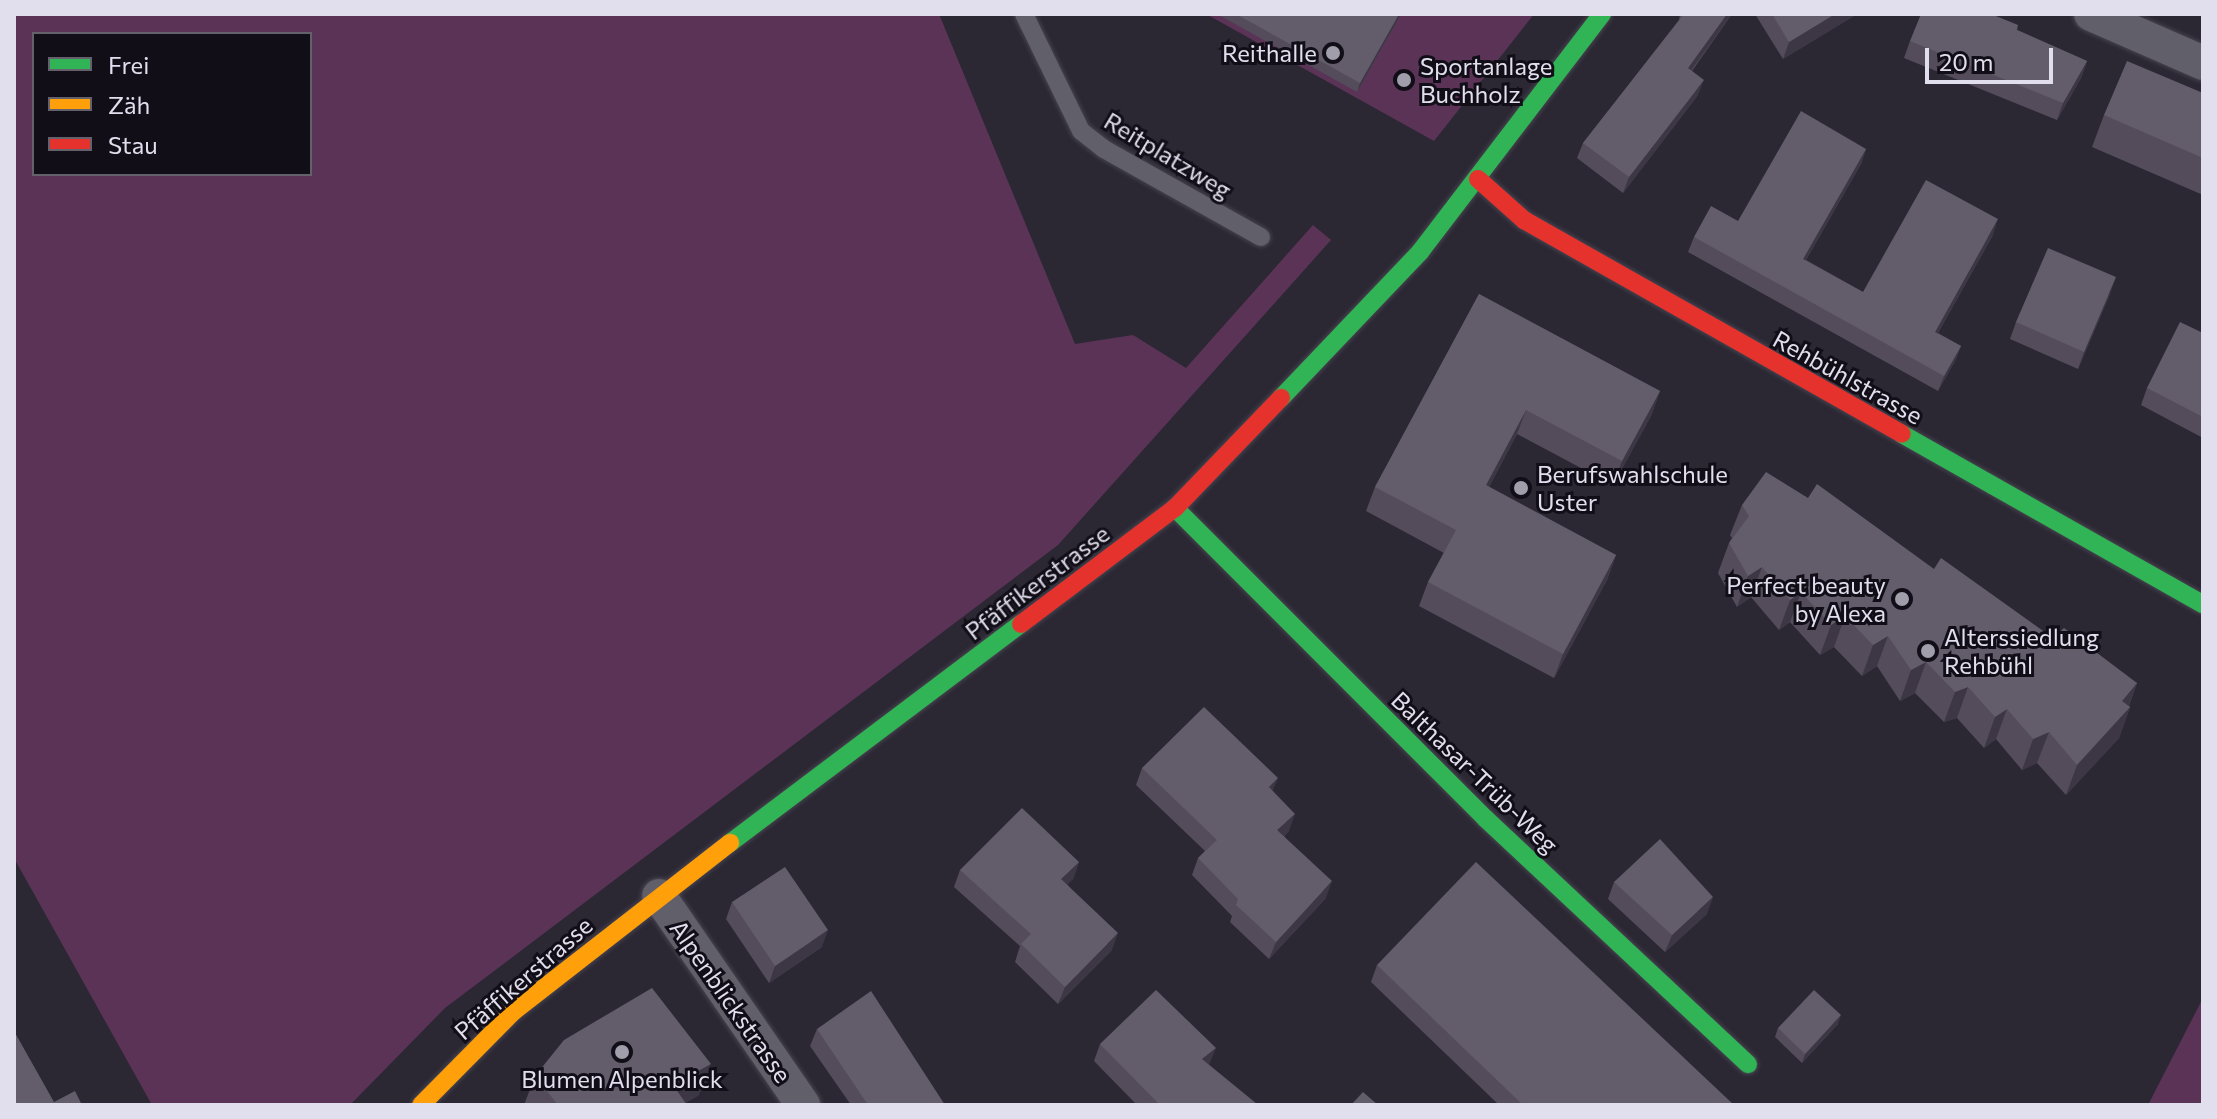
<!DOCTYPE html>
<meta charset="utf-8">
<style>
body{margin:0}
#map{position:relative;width:2217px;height:1119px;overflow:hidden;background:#2b2834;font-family:Commissioner,sans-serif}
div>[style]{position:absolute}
.green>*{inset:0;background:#5b3357}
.roads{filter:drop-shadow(0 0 2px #46434e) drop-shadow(0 0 2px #46434e)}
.lane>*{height:18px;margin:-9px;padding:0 9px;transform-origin:9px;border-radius:9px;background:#615f69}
.street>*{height:34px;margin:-17px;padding:0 17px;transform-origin:17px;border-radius:17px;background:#615f69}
.fast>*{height:18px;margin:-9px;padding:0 9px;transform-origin:9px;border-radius:9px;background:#30b455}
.slow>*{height:18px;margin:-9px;padding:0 9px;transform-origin:9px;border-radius:9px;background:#ff9f0a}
.jam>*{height:18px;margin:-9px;padding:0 9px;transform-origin:9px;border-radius:9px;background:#e5322d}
.wall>*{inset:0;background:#544c5b}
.shaded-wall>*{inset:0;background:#3d3745}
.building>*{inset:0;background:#635c6b}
.dots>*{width:22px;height:22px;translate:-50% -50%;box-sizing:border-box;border:4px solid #110e18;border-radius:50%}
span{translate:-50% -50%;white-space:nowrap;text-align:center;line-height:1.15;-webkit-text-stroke:6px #110e18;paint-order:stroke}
.poi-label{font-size:24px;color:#e1deed}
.right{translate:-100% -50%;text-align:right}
.left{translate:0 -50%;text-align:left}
.street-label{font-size:24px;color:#e1deed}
.frame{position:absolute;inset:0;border:16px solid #e1deed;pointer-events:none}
.legend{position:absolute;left:32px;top:32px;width:280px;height:144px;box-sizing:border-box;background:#110e18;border:2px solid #64616d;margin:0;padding:10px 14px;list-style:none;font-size:24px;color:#e1deed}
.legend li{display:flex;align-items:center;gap:16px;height:40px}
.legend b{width:40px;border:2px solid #64616d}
.scale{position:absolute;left:1925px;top:48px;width:128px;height:36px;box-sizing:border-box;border:4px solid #e1deed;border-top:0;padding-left:10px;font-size:24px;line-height:28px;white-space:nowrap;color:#e1deed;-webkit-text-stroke:6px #110e18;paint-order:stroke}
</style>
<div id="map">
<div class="green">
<div style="clip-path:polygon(evenodd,14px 14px,939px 14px,1075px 344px,1133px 335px,1186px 368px,1313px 225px,1331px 240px,1058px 545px,445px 1008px,350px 1105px,152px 1105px,14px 858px,14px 14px,34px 34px,310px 34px,310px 174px,34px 174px,34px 34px)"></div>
<div style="clip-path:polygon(1206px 14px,1534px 14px,1434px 141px)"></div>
<div style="clip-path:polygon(2203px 998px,2203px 1105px,2148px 1105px)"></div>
</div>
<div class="roads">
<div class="lane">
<div style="left:1024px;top:14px;width:130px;rotate:64deg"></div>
<div style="left:1081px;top:131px;width:29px;rotate:38deg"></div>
<div style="left:1104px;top:149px;width:180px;rotate:29.3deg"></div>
</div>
<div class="street">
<div style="left:2091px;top:14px;width:122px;rotate:23.6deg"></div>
<div style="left:659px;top:896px;width:254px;rotate:55.4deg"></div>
</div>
<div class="fast">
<div style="left:1281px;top:398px;width:202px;rotate:-46.4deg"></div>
<div style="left:1420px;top:252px;width:300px;rotate:-52.6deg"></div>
<div style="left:1902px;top:434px;width:346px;rotate:29.5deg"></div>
<div style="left:1175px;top:508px;width:440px;rotate:45deg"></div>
<div style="left:1486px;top:819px;width:359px;rotate:43.1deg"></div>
<div style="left:730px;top:843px;width:364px;rotate:-37deg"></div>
</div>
<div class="slow">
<div style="left:421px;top:1105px;width:132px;rotate:-45.3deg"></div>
<div style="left:514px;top:1011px;width:274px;rotate:-37.9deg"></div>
</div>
<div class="jam">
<div style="left:1478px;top:179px;width:62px;rotate:41.7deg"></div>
<div style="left:1524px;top:220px;width:434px;rotate:29.5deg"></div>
<div style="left:1021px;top:624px;width:193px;rotate:-37deg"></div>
<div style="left:1175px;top:508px;width:153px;rotate:-46.1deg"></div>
</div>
</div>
<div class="wall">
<div style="clip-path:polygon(1217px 14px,1401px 14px,1357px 92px)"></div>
<div style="clip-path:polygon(1680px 14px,1732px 14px,1692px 71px,1698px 95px,1623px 193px,1577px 158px,1583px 143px,1679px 20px)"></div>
<div style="clip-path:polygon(1755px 14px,1857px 14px,1783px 59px)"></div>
<div style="clip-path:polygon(2017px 30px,2087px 61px,2081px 78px,2057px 120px,1904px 58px,1910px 41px)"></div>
<div style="clip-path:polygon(2203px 93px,2203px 195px,2092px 147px,2104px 115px)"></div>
<div style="clip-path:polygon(1866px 149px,1861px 164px,1806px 260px,1863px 292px,1993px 235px,1938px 333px,1961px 346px,1955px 361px,1938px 391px,1688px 252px,1694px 237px,1738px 221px)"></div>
<div style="clip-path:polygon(1479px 294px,1660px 391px,1651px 416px,1613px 485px,1517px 434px,1489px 487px,1616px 555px,1607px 580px,1554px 678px,1419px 606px,1428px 582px,1444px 553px,1366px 511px,1375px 487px)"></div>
<div style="clip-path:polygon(2110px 294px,2078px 369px,2010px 339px,2016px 322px)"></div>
<div style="clip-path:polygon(2203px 333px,2203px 438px,2141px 405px,2147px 388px)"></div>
<div style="clip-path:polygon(1808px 498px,2053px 638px,2137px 683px,2129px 706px,2130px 707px,2119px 738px,2066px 795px,2037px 763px,2022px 770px,1996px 739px,1984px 748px,1957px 718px,1944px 722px,1915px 693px,1900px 701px,1877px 666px,1862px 676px,1834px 647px,1820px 655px,1790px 622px,1779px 630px,1751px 597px,1737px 607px,1718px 573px,1729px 543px,1732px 538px,1730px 535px,1742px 505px)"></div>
<div style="clip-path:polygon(1142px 768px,1273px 791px,1289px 831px,1284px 836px,1326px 898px,1269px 959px,1230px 922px,1232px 916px,1192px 875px,1198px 858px,1205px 851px,1136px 785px)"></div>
<div style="clip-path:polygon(1079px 862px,1073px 879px,1067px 884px,1112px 950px,1058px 1004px,1015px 962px,1020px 946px,954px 887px,960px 870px)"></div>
<div style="clip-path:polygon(1614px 882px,1707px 914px,1665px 952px,1608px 899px)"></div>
<div style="clip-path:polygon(732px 902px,822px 947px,769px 983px,726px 919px)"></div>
<div style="clip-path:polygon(1377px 965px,1734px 1105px,1499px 1105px,1371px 982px)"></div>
<div style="clip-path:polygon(1838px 1024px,1802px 1063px,1775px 1037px,1778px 1028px)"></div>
<div style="clip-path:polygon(817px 1029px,945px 1105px,851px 1105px,810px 1046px)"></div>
<div style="clip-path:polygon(1100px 1044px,1257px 1105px,1137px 1105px,1094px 1061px)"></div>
<div style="clip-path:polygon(535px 1076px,699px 1095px,685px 1103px,687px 1105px,524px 1105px)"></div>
</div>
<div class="shaded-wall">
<div style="clip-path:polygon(1399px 14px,1401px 14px,1357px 92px,1360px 83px)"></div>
<div style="clip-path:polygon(1727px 14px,1732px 14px,1682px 83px,1688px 68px)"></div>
<div style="clip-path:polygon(1835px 14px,1857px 14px,1783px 59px,1789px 42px)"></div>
<div style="clip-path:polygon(2087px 61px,2081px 78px,2057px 120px,2063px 103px)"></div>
<div style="clip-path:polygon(1704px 80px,1698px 95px,1623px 193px,1629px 177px)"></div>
<div style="clip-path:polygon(1866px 149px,1861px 164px,1798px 274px,1803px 259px)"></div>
<div style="clip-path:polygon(1998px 219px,1993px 235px,1930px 347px,1935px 332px)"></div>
<div style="clip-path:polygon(2116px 277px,2110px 294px,2078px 369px,2084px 352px)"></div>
<div style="clip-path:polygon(1961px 346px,1955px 361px,1938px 391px,1944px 376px)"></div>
<div style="clip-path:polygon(1660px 391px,1651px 416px,1613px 485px,1622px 461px)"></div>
<div style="clip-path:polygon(1526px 410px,1517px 434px,1477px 510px,1486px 485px)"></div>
<div style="clip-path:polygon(1616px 555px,1607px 580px,1554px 678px,1563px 654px)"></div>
<div style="clip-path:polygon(1762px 567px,1751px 597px,1737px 607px,1748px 576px)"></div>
<div style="clip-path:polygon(1801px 592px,1790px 622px,1779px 630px,1790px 600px)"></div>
<div style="clip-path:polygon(1845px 616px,1834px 647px,1820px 655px,1831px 625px)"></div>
<div style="clip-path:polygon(1888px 636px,1877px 666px,1862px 676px,1873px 645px)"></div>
<div style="clip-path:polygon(1926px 662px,1915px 693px,1900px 701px,1911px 670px)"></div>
<div style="clip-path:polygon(2137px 683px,2127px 711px,2130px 707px,2119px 738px,2066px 795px,2077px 765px,2122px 701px)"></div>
<div style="clip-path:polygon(1968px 687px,1957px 718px,1944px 722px,1955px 692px)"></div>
<div style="clip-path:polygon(2007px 709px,1996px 739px,1984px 748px,1995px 717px)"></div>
<div style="clip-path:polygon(2049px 732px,2037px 763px,2022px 770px,2033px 739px)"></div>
<div style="clip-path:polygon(1278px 778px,1271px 795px,1269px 787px)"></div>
<div style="clip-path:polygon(1295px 814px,1289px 831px,1271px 847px,1277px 830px)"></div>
<div style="clip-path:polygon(1079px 862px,1073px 879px,1055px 896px,1061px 879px)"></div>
<div style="clip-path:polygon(1332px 881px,1326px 898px,1269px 959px,1276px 942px)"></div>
<div style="clip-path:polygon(1713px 897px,1707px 914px,1665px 952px,1672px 935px)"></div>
<div style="clip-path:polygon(828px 930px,822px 947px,769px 983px,775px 966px)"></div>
<div style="clip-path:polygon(1118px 933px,1112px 950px,1058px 1004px,1065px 987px)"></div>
<div style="clip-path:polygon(1841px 1015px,1838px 1024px,1802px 1063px,1805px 1054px)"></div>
<div style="clip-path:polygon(1216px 1048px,1209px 1065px,1202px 1059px)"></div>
<div style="clip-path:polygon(711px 1064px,699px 1095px,681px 1105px,673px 1085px)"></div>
</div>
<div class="building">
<div style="clip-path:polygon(1236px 14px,1399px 14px,1360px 83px)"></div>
<div style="clip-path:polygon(1684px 14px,1727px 14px,1688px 68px,1704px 80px,1629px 177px,1583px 143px)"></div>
<div style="clip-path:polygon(1772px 14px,1835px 14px,1789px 42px)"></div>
<div style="clip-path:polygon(1921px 14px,1991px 14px,2018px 25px,2017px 30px,2087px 61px,2063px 103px,1910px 41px)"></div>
<div style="clip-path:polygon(2127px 61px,2203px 93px,2203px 158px,2104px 115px)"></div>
<div style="clip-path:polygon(1801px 111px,1866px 149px,1803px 259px,1863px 292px,1926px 180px,1998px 219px,1935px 332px,1961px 346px,1944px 376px,1694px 237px,1711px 206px,1738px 221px)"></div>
<div style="clip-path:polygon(2048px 248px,2116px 277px,2084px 352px,2016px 322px)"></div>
<div style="clip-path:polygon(1479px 294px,1660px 391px,1622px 461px,1526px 410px,1486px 485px,1616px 555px,1563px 654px,1428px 582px,1456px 530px,1375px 487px)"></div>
<div style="clip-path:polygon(2180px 322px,2203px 333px,2203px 417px,2147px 388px)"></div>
<div style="clip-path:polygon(1766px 472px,1808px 498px,1817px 484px,1934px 569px,1941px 558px,2053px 638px,2064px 628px,2137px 683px,2122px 701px,2130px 707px,2077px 765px,2049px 732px,2033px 739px,2007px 709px,1995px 717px,1968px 687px,1955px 692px,1926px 662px,1911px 670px,1888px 636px,1873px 645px,1845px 616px,1831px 625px,1801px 592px,1790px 600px,1762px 567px,1748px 576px,1729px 543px,1749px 516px,1742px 505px)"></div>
<div style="clip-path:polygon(1204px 707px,1278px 778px,1269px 787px,1295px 814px,1277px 830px,1332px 881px,1276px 942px,1236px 905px,1238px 899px,1198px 858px,1217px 840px,1142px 768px)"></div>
<div style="clip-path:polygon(1022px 808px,1079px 862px,1061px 879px,1118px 933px,1065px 987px,1021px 944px,1031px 934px,960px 870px)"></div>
<div style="clip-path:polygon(1660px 839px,1713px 897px,1672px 935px,1614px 882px)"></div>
<div style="clip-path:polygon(1476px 862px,1734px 1105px,1523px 1105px,1377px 965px)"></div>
<div style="clip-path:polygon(785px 867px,828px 930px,775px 966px,732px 902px)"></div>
<div style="clip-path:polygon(652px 988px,711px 1064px,673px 1085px,687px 1105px,558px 1105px,535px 1076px,564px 1040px)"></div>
<div style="clip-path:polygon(1156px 990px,1216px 1048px,1202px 1059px,1257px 1104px,1256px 1105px,1160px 1105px,1100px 1044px)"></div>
<div style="clip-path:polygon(1814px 990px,1841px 1015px,1805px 1054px,1778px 1028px)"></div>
<div style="clip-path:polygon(871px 991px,945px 1105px,868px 1105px,817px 1029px)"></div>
<div style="clip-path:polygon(14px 1031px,54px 1102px,75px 1091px,82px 1105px,14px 1105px)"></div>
<div style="clip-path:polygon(1363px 1092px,1378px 1105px,1351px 1105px)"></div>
</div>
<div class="dots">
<div style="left:1333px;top:53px;background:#a19eac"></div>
<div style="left:1404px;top:80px;background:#a19eac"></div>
<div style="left:1521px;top:488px;background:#a19eac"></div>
<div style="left:1902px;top:599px;background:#a19eac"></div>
<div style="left:1928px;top:651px;background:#a19eac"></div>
<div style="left:622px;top:1052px;background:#a19eac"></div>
</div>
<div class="poi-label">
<span class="right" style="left:1317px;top:53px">Reithalle</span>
<span class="left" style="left:1420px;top:80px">Sportanlage<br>Buchholz</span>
<span class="left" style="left:1537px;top:488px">Berufswahlschule<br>Uster</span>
<span class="right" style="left:1886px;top:599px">Perfect beauty<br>by Alexa</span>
<span class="left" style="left:1944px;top:651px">Alterssiedlung<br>Rehbühl</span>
<span style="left:622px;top:1079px">Blumen Alpenblick</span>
</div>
<div class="street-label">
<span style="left:1168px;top:155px;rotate:31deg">Reitplatzweg</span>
<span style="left:1848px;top:377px;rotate:29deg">Rehbühlstrasse</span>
<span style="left:1037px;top:582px;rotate:-37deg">Pfäffikerstrasse</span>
<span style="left:1475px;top:772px;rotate:44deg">Balthasar-Trüb-Weg</span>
<span style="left:523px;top:978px;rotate:-41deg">Pfäffikerstrasse</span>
<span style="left:731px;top:1001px;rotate:55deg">Alpenblickstrasse</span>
</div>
<div class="frame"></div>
<ul class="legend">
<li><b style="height:10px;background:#30b455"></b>Frei</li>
<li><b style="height:10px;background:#ff9f0a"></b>Zäh</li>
<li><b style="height:10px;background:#e5322d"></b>Stau</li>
</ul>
<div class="scale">20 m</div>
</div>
